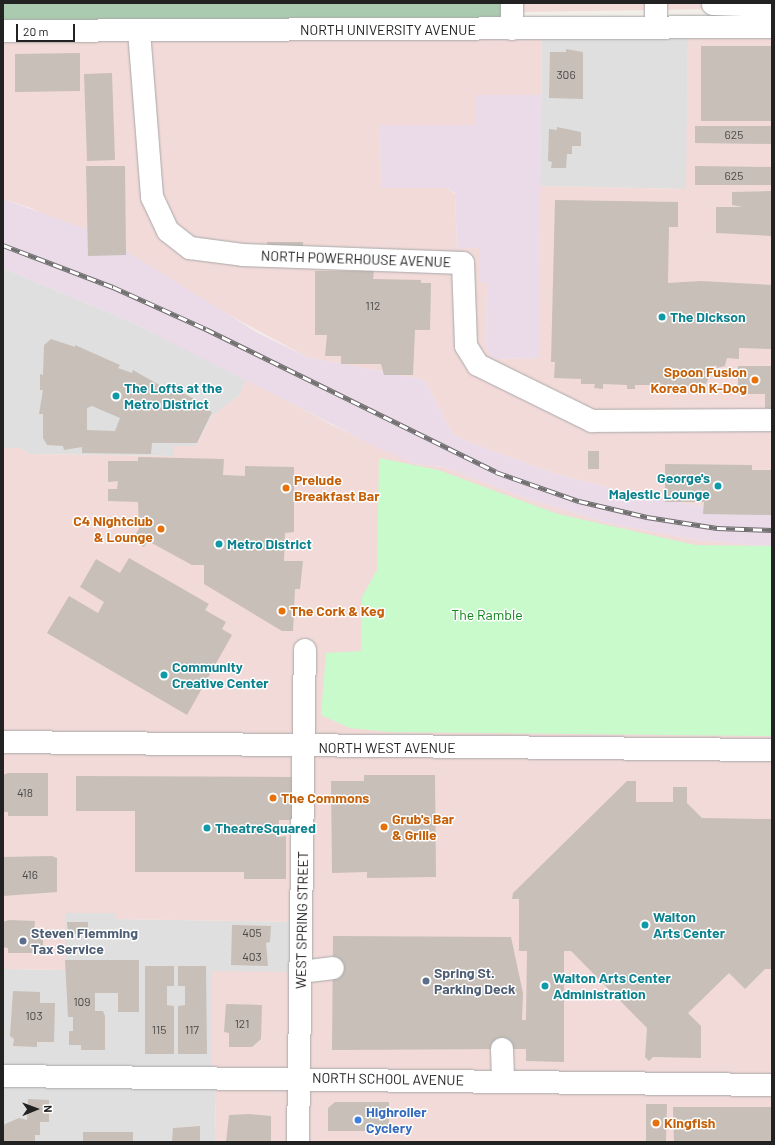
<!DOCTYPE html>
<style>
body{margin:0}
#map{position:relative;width:775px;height:1145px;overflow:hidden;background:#f2efe9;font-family:Barlow,sans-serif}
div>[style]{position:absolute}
.residential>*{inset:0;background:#e0dfdf}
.commercial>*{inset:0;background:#f2dad9}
.industrial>*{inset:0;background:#ebdbe8}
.cemetery>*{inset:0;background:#aacbaf}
.park>*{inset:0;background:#c8facc}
.building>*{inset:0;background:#c7bfb8}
.roads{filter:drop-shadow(0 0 1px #a9a9a9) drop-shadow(0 0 1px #a9a9a9)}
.minor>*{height:22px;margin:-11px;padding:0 11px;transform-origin:11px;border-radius:11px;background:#fff}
.rail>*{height:4.5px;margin-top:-2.25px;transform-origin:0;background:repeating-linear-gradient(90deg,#fff 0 9px,#707070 0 18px);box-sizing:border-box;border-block:1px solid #707070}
.dots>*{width:11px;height:11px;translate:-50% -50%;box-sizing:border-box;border:2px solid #fff;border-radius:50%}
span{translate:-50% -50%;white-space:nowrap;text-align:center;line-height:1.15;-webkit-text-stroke:3px #fff;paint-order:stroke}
.number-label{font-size:12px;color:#4b4948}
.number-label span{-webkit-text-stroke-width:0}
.street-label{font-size:14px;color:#222}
.culture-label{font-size:14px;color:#0d838f;font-weight:700}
.left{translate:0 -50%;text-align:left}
.right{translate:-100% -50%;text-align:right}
.food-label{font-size:14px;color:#c56008;font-weight:700}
.park-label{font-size:14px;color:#0c8416}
.service-label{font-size:14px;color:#4e5e75;font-weight:700}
.shop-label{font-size:14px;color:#366cbe;font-weight:700}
.frame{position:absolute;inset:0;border:4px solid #222;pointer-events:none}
.north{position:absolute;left:16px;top:1089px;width:40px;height:40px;-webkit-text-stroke:3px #fff;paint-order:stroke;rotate:89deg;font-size:11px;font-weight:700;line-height:16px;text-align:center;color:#222}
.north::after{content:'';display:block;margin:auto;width:14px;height:18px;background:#222;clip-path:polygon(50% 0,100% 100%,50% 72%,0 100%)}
.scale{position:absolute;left:16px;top:24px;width:59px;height:18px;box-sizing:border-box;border:2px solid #222;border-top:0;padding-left:5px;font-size:12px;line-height:14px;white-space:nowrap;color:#222;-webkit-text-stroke:3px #fff;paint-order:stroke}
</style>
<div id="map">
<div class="residential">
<div style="clip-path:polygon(688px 28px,687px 189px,540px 186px,542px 29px)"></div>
<div style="clip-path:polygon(3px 268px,135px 324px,247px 379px,239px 396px,211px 417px,196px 446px,174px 446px,174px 456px,30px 454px,20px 448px,3px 448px)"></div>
<div style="clip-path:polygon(65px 913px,115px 913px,115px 919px,302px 922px,301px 972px,216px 1078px,215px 1142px,3px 1142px,3px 969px,65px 970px)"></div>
</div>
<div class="commercial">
<div style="clip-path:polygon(523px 3px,772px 3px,772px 8px,523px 12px)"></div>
<div style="clip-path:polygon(772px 27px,772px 513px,695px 505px,633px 494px,556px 474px,482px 447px,453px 435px,425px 380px,307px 357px,31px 208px,3px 199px,3px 31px,542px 29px,541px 95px,476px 95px,476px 125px,380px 125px,381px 188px,447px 188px,455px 194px,457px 248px,479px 248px,479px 281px,487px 281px,486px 349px,495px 359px,538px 358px,540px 186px,686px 189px,688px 28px)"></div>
<div style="clip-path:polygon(247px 379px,330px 424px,415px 464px,444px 467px,528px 499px,612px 524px,698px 540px,772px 547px,772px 1142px,215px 1142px,216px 1078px,211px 1078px,212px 971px,301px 972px,302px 922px,115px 919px,115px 913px,65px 913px,65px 970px,3px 969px,3px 448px,20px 448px,30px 454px,174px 456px,174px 446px,196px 446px,211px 417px,239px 396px)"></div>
</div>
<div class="industrial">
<div style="clip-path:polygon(476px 95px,541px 95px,539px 358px,494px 359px,486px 349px,487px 282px,479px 282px,479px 248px,457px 249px,455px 193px,447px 188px,381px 188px,380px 125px,476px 125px)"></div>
<div style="clip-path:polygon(3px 199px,97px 233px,258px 333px,307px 357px,425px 380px,453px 435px,482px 447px,556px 474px,633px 494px,695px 505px,772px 513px,772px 547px,698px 540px,612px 524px,528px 499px,444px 467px,415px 464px,381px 449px,135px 324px,3px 268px)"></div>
</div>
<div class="cemetery">
<div style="clip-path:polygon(3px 3px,512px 3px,512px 29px,3px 31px)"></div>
</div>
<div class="park">
<div style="clip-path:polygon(379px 458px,438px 470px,558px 514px,695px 545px,772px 546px,772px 736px,389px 732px,350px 728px,321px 715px,326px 653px,361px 651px,362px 597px,377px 570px)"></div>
</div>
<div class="building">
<div style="clip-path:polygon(701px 46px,772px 46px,772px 121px,701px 121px)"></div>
<div style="clip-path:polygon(566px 49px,583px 52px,583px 99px,549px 98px,550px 52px,566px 52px)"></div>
<div style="clip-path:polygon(80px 53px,80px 91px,15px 92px,15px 54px)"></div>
<div style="clip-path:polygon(112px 73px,115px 160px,87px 161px,84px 74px)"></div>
<div style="clip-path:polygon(695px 126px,772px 126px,772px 144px,695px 143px)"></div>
<div style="clip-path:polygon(557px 127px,581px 132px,581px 146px,572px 146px,572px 154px,567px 154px,566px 168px,551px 168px,552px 162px,548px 161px,549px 129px,557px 130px)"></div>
<div style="clip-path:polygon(86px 166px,125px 166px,126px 255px,88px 256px)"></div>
<div style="clip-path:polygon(695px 166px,772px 167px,772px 185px,695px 185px)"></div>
<div style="clip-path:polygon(772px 191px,772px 236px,716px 233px,716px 207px,743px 207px,732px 205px,732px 192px)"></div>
<div style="clip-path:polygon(555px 200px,678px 202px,678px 227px,669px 227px,668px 283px,700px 281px,772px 285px,772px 349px,739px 348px,739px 359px,727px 358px,725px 366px,717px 368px,716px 365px,707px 371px,704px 376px,709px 377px,706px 384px,702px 383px,701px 390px,693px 389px,693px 386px,668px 385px,668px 389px,660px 389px,660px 385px,635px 385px,635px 389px,627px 389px,627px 385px,603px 384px,603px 389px,594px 388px,595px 384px,581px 384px,581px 379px,554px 378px,555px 362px,551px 362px)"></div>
<div style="clip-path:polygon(267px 242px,303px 242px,303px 248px,268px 248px)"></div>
<div style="clip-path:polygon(315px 271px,374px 271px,373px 279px,421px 280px,421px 283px,431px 283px,430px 330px,415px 330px,413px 375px,384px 375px,381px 364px,341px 364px,341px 356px,325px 356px,327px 335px,315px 335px)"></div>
<div style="clip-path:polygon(evenodd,51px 339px,75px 347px,75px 345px,120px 365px,118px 368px,132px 373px,133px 370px,175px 394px,177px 390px,202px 403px,201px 407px,212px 412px,197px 443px,152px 443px,151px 454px,82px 453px,82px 447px,64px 450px,63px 446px,47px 445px,43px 438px,43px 414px,39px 414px,43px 390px,40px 390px,40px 374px,43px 375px,44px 345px,51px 339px,92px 406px,120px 418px,115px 431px,87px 430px,87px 408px,92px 406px)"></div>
<div style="clip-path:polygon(738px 366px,772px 366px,772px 409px,765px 408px,765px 394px,738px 394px)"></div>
<div style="clip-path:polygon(588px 451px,599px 451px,599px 469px,588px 469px)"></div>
<div style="clip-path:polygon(138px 457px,224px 459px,223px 475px,245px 476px,245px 466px,294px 467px,294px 532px,285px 533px,284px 561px,303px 561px,300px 589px,295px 589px,293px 631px,282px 631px,204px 584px,204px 565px,192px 565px,148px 541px,144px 547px,132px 540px,139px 529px,138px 502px,108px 501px,108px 489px,117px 489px,118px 481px,108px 482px,108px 461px,138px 461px)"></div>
<div style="clip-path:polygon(665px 464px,752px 465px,752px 470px,772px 470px,772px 515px,703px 514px,704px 502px,665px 502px)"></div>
<div style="clip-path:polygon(129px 558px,209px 604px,205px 610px,226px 622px,222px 629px,232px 635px,187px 715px,47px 633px,69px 596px,98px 613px,104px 602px,80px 587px,96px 559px,120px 573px)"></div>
<div style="clip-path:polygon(8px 773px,48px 773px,48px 816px,8px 816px,8px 812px,3px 812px,3px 775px)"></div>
<div style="clip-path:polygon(364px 775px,435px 775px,436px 877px,367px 878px,367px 872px,332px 873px,331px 781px,364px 781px)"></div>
<div style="clip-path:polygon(76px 776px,292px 777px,292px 820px,279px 820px,279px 837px,286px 836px,286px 879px,244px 879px,244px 872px,135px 872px,135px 811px,76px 811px)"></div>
<div style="clip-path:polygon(627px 781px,636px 781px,636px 802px,673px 802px,673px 787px,687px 787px,687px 803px,702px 818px,772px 819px,772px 969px,765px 969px,745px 989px,729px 973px,688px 1013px,701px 1026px,701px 1058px,653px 1057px,649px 1061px,645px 1057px,647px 1028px,571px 951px,564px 951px,564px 1062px,526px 1061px,526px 1049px,332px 1050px,333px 936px,511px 937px,523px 993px,522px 1020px,526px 1020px,527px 951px,519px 951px,519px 899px,512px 899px,513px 893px)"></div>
<div style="clip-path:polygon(52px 856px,57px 858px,57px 892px,3px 896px,3px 857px)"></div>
<div style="clip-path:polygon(9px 920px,35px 921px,34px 934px,43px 934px,43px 953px,8px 953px,8px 948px,3px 947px,3px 922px)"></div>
<div style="clip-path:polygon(67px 922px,88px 922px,88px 934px,68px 934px)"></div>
<div style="clip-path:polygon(232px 925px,271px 926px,270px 942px,266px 943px,268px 966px,231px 965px)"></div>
<div style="clip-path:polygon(65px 960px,139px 960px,139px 1012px,118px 1012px,118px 993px,95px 993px,95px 1011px,103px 1011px,105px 1016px,105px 1050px,81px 1050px,81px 1045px,69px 1045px,69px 1031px,73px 1031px,73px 1017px,68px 1017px)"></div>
<div style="clip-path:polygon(145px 966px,174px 966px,174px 986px,167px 986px,167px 1005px,174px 1006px,174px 1054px,145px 1054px)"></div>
<div style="clip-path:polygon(178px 966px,206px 966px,207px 1054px,178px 1054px,178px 1006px,185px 1005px,185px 986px,178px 986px)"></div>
<div style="clip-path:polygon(13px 991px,40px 992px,40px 1003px,55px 1003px,54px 1042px,37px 1042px,37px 1047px,13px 1046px,14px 1039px,10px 1036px)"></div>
<div style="clip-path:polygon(226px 1004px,262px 1005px,261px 1039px,252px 1047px,229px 1047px,229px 1033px,224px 1032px)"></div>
<div style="clip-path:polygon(28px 1099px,49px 1100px,49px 1122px,40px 1122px,40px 1135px,35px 1135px,35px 1142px,3px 1142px,3px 1125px,19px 1118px,27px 1120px)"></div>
<div style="clip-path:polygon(335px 1102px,389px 1102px,389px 1131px,328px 1131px,328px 1108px)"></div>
<div style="clip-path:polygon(646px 1104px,667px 1104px,666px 1142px,646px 1142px)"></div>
<div style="clip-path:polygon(673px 1107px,772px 1107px,772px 1142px,674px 1142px)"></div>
<div style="clip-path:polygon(249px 1114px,271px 1116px,271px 1142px,226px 1142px,229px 1115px)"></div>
<div style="clip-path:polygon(200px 1126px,200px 1142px,172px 1142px,173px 1128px)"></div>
<div style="clip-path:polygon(83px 1132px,133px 1132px,133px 1142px,83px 1142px)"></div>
</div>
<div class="roads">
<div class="minor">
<div style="left:512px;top:3px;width:26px;rotate:90deg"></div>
<div style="left:713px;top:4px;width:59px;rotate:1.9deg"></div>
<div style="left:656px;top:28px;width:25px;rotate:-90deg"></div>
<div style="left:3px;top:31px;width:769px;rotate:-0.3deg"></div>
<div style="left:139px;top:31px;width:167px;rotate:85.5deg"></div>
<div style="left:152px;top:197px;width:38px;rotate:65deg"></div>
<div style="left:168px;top:231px;width:28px;rotate:38deg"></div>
<div style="left:190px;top:248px;width:53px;rotate:7.5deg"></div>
<div style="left:243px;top:255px;width:220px;rotate:2.1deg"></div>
<div style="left:463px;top:263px;width:83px;rotate:87.9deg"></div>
<div style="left:466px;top:346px;width:22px;rotate:58deg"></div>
<div style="left:478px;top:365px;width:127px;rotate:26.2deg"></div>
<div style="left:592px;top:421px;width:180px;rotate:-0.3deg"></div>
<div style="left:3px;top:742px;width:769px;rotate:0.6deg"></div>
<div style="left:301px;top:972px;width:32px;rotate:-7deg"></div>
<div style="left:502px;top:1049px;width:32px;rotate:88deg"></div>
<div style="left:3px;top:1076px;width:769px;rotate:0.67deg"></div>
<div style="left:298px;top:1142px;width:492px;rotate:-89.2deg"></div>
</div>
</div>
<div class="rail">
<div style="left:3px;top:245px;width:118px;rotate:20.9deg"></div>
<div style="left:113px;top:287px;width:102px;rotate:24.3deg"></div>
<div style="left:206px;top:329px;width:323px;rotate:26.2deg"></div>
<div style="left:496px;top:472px;width:88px;rotate:19.3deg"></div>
<div style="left:579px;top:501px;width:70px;rotate:13.2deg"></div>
<div style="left:647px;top:517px;width:71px;rotate:8.9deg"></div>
<div style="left:717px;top:528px;width:55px;rotate:2.1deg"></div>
</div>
<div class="dots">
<div style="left:662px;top:317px;background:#0f9aa8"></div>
<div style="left:755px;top:380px;background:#e8710a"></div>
<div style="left:116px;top:396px;background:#0f9aa8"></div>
<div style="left:718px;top:486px;background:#0f9aa8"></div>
<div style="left:286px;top:488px;background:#e8710a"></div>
<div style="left:161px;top:529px;background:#e8710a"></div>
<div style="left:219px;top:544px;background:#0f9aa8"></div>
<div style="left:282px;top:611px;background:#e8710a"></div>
<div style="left:164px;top:675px;background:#0f9aa8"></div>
<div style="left:273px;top:798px;background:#e8710a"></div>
<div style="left:384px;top:827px;background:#e8710a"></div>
<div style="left:207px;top:828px;background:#0f9aa8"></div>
<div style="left:645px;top:925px;background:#0f9aa8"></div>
<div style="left:23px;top:941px;background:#5c6f8a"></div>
<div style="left:426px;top:981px;background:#5c6f8a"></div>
<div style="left:545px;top:986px;background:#0f9aa8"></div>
<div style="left:358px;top:1120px;background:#3f7fe0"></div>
<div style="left:656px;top:1123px;background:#e8710a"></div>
</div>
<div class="number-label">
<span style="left:566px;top:75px">306</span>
<span style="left:734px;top:135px">625</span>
<span style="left:734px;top:176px">625</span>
<span style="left:373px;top:306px">112</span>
<span style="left:25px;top:793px">418</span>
<span style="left:30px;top:875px">416</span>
<span style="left:252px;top:933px">405</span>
<span style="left:252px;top:957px">403</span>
<span style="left:82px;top:1002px">109</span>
<span style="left:34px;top:1016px">103</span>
<span style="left:242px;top:1024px">121</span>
<span style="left:159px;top:1030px">115</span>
<span style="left:192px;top:1030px">117</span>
</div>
<div class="street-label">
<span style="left:388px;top:30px">NORTH UNIVERSITY AVENUE</span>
<span style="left:356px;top:259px;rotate:2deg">NORTH POWERHOUSE AVENUE</span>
<span style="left:387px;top:748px">NORTH WEST AVENUE</span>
<span style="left:302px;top:920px;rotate:-89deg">WEST SPRING STREET</span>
<span style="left:388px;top:1079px;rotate:1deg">NORTH SCHOOL AVENUE</span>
</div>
<div class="culture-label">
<span class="left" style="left:670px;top:317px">The Dickson</span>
<span class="left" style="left:124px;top:396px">The Lofts at the<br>Metro District</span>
<span class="right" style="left:710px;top:486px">George's<br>Majestic Lounge</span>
<span class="left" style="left:227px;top:544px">Metro District</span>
<span class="left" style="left:172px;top:675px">Community<br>Creative Center</span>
<span class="left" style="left:215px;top:828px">TheatreSquared</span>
<span class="left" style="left:653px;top:925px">Walton<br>Arts Center</span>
<span class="left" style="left:553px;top:986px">Walton Arts Center<br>Administration</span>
</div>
<div class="food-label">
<span class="right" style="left:747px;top:380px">Spoon Fusion<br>Korea Oh K-Dog</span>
<span class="left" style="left:294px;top:488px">Prelude<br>Breakfast Bar</span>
<span class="right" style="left:153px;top:529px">C4 Nightclub<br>&amp; Lounge</span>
<span class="left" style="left:290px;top:611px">The Cork &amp; Keg</span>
<span class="left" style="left:281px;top:798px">The Commons</span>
<span class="left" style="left:392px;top:827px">Grub's Bar<br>&amp; Grille</span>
<span class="left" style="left:664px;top:1123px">Kingfish</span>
</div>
<div class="park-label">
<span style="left:487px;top:615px">The Ramble</span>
</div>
<div class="service-label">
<span class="left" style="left:31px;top:941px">Steven Flemming<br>Tax Service</span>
<span class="left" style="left:434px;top:981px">Spring St.<br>Parking Deck</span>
</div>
<div class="shop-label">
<span class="left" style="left:366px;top:1120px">Highroller<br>Cyclery</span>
</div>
<div class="frame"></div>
<div class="north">N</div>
<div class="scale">20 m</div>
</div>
